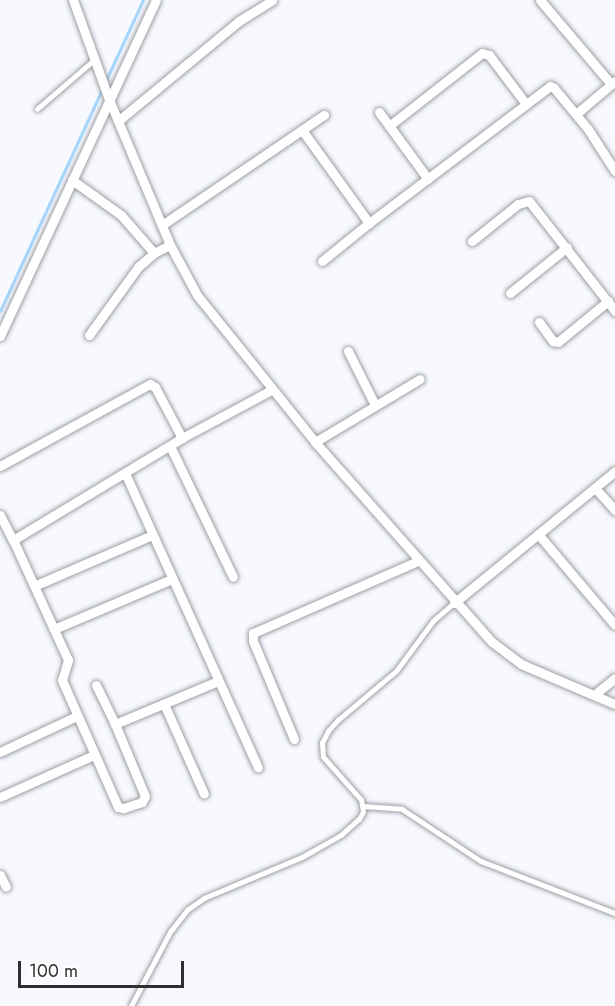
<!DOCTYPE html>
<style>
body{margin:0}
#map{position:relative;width:615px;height:1006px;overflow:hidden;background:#f7f9ff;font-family:Jost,sans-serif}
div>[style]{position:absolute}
.stream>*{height:3px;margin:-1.5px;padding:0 1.5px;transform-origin:1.5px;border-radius:1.5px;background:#a5d6fd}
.roads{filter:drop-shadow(0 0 2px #9d9fa4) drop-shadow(0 0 2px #9d9fa4)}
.service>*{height:4.5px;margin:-2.25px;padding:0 2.25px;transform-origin:2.25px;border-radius:2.25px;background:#fff}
.minor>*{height:9px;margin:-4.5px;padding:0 4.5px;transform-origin:4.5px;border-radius:4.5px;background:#fff}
span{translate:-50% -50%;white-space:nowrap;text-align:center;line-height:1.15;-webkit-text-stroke:4.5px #fff;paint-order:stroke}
.scale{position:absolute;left:18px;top:961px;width:166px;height:27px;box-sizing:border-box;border:3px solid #2e2f31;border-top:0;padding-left:8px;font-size:18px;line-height:21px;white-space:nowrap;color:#2e2f31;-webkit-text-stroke:4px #fff;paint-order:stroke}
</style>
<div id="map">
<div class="stream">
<div style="left:106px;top:80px;width:88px;rotate:-65.2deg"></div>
<div style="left:0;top:311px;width:244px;rotate:-65.3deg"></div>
</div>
<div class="roads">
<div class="service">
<div style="left:37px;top:109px;width:75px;rotate:-40.7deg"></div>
<div style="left:363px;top:806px;width:39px;rotate:4deg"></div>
<div style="left:402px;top:809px;width:95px;rotate:33.4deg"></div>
<div style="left:481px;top:861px;width:144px;rotate:21.2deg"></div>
<div style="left:131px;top:1006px;width:84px;rotate:-62.2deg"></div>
<div style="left:170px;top:932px;width:28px;rotate:-52deg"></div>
<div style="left:187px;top:910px;width:21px;rotate:-35deg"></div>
<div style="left:204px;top:898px;width:106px;rotate:-22.7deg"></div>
<div style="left:302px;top:857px;width:45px;rotate:-29.4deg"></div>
<div style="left:341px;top:835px;width:24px;rotate:-42deg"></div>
<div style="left:359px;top:819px;width:8px;rotate:-60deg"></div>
<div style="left:363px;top:812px;width:12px;rotate:-99deg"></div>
<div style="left:361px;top:800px;width:57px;rotate:-131.5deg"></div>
<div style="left:323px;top:757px;width:14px;rotate:-94deg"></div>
<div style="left:322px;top:743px;width:13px;rotate:-63deg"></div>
<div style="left:328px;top:731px;width:15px;rotate:-48deg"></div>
<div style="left:338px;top:720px;width:76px;rotate:-40.2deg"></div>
<div style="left:396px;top:671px;width:62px;rotate:-53.5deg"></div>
<div style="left:433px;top:621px;width:28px;rotate:-41deg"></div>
</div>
<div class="minor">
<div style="left:73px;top:0;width:109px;rotate:70.1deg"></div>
<div style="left:110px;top:102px;width:155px;rotate:67.2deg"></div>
<div style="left:170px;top:245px;width:57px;rotate:61.6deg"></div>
<div style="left:197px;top:295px;width:189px;rotate:51.2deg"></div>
<div style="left:315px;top:442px;width:267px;rotate:48.5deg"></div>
<div style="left:492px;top:642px;width:36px;rotate:37deg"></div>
<div style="left:521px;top:664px;width:102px;rotate:23.1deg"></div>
<div style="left:540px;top:0;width:110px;rotate:49.8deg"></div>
<div style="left:379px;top:112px;width:83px;rotate:53.8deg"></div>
<div style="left:576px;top:114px;width:51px;rotate:-40.2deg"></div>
<div style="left:118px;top:121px;width:157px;rotate:-39.6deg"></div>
<div style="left:239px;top:21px;width:39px;rotate:-32deg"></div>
<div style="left:389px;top:126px;width:118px;rotate:-38.1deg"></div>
<div style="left:482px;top:53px;width:7px;rotate:16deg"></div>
<div style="left:489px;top:55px;width:61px;rotate:52.9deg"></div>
<div style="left:302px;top:130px;width:115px;rotate:54.2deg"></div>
<div style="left:369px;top:223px;width:227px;rotate:-37.1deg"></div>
<div style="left:550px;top:86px;width:4px;rotate:27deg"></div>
<div style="left:554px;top:88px;width:53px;rotate:50.3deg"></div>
<div style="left:588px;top:129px;width:50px;rotate:57.3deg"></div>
<div style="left:72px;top:180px;width:60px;rotate:35.5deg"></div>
<div style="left:121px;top:215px;width:50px;rotate:49deg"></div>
<div style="left:162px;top:225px;width:196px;rotate:-34.2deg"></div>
<div style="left:472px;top:241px;width:59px;rotate:-38.8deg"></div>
<div style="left:518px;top:204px;width:11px;rotate:-15deg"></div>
<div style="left:529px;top:201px;width:140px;rotate:52deg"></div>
<div style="left:322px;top:261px;width:60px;rotate:-39deg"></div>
<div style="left:510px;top:293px;width:73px;rotate:-38.9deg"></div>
<div style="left:539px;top:322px;width:24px;rotate:54deg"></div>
<div style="left:553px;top:341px;width:5px;rotate:11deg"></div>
<div style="left:558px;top:342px;width:65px;rotate:-39.4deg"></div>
<div style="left:89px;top:335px;width:84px;rotate:-54.2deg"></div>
<div style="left:138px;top:267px;width:21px;rotate:-41deg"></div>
<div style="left:154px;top:253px;width:18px;rotate:-27deg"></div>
<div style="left:0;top:336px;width:370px;rotate:-65.1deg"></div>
<div style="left:348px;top:351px;width:60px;rotate:63.4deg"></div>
<div style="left:315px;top:442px;width:122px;rotate:-31deg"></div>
<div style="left:170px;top:446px;width:145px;rotate:64.3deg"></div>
<div style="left:0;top:466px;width:171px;rotate:-28.7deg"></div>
<div style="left:150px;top:384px;width:6px;rotate:31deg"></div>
<div style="left:155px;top:387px;width:58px;rotate:62.1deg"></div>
<div style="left:125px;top:473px;width:323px;rotate:65.7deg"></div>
<div style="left:595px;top:488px;width:30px;rotate:48deg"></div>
<div style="left:0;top:515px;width:28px;rotate:63deg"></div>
<div style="left:538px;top:534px;width:119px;rotate:49.8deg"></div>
<div style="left:34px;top:586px;width:129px;rotate:-23.4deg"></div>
<div style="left:454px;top:603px;width:208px;rotate:-39.3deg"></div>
<div style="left:54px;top:629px;width:128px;rotate:-23deg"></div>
<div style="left:218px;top:681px;width:112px;rotate:157.3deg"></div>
<div style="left:115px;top:724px;width:78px;rotate:67.4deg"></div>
<div style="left:145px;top:796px;width:7px;rotate:117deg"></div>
<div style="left:142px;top:802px;width:20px;rotate:162deg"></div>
<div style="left:123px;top:808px;width:5px;rotate:-169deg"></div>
<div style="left:118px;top:807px;width:139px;rotate:-113.8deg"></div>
<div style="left:62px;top:680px;width:21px;rotate:-73deg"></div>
<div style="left:68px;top:660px;width:132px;rotate:-114.6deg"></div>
<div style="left:13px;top:540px;width:197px;rotate:-31.1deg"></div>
<div style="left:182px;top:438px;width:101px;rotate:-28.3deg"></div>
<div style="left:96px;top:685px;width:43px;rotate:64deg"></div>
<div style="left:594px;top:695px;width:27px;rotate:-39deg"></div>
<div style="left:164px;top:704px;width:98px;rotate:66deg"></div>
<div style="left:294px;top:739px;width:106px;rotate:-112.7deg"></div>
<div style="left:253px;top:641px;width:8px;rotate:-90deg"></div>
<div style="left:253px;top:633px;width:180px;rotate:-23.6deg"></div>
<div style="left:0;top:752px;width:85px;rotate:-25.1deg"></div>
<div style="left:0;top:797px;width:103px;rotate:-24.1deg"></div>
<div style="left:0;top:875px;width:13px;rotate:63deg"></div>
</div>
</div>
<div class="scale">100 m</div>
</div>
